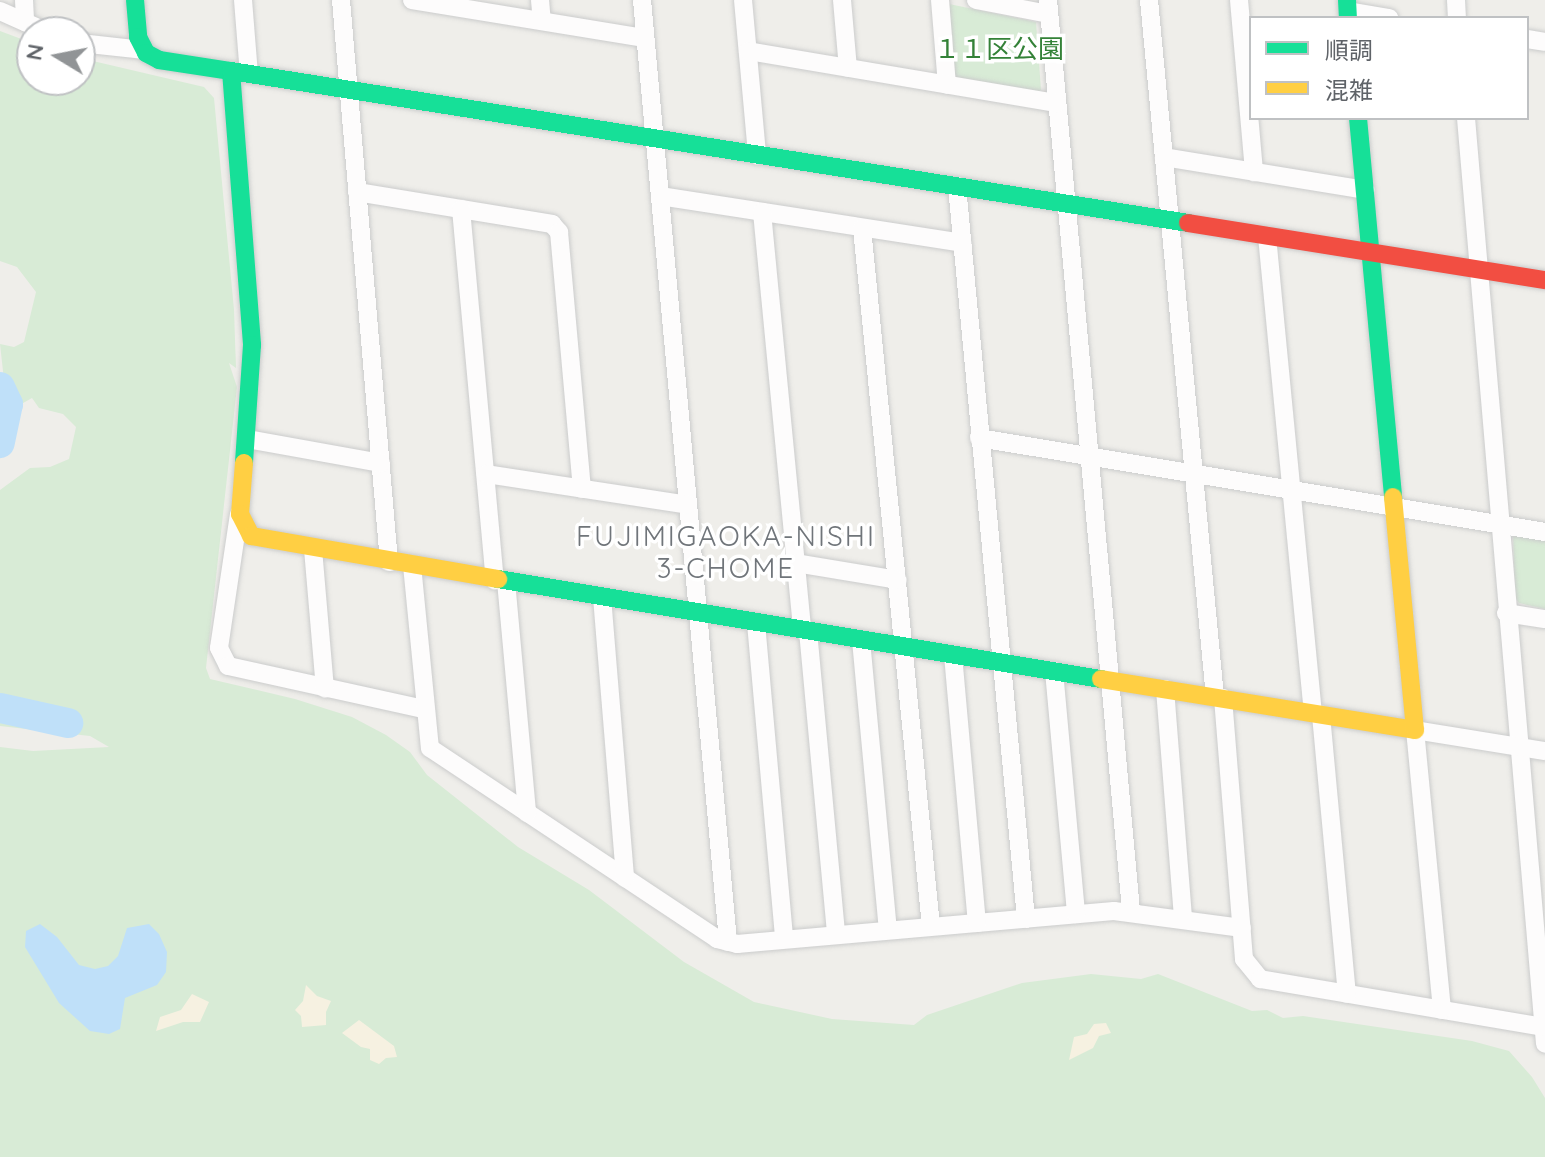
<!DOCTYPE html>
<meta charset="utf-8">
<style>
body{margin:0}
#map{position:relative;width:1545px;height:1157px;overflow:hidden;background:#efeeea;font-family:Quicksand,"Noto Sans JP",sans-serif}
div>[style]{position:absolute}
.green>*{inset:0;background:#d8ebd6}
.sand>*{inset:0;background:#f6f1e1}
.water>*{inset:0;background:#bfe0f9}
.river>*{height:30px;margin:-15px;padding:0 15px;transform-origin:15px;border-radius:15px;background:#bfe0f9}
.roads{filter:drop-shadow(0 0 2px #cbcccc) drop-shadow(0 0 2px #cbcccc)}
.street>*{height:18px;margin:-9px;padding:0 9px;transform-origin:9px;border-radius:9px;background:#fdfcfc}
.fast>*{height:18px;margin:-9px;padding:0 9px;transform-origin:9px;border-radius:9px;background:#16e098}
.slow>*{height:18px;margin:-9px;padding:0 9px;transform-origin:9px;border-radius:9px;background:#ffcf43}
.jam>*{height:18px;margin:-9px;padding:0 9px;transform-origin:9px;border-radius:9px;background:#f24e42}
span{translate:-50% -50%;white-space:nowrap;text-align:center;line-height:1.15;-webkit-text-stroke:7px #fff;paint-order:stroke}
.park-label{font-size:26px;color:#348238}
.neighbourhood-label{font-size:28px;color:#70757a;letter-spacing:2px}
.legend{position:absolute;left:1249px;top:16px;width:280px;height:104px;box-sizing:border-box;background:#fff;border:2px solid #bfc1c3;margin:0;padding:10px 14px;list-style:none;font-size:24px;color:#5f6368}
.legend li{display:flex;align-items:center;gap:16px;height:40px}
.legend b{width:40px;border:2px solid #bfc1c3}
.north{position:absolute;left:16px;top:16px;width:80px;height:80px;box-sizing:border-box;background:#fff;border:2px solid #bfc1c3;border-radius:50%;rotate:280deg;font-size:22px;font-weight:700;line-height:32px;text-align:center;color:#5f6368}
.north::after{content:'';display:block;margin:auto;width:28px;height:36px;background:#919496;clip-path:polygon(50% 0,100% 100%,50% 72%,0 100%)}
</style>
<div id="map">
<div class="green">
<div style="clip-path:polygon(949px 4px,1036px 22px,1041px 90px,1037px 92px,957px 78px,953px 73px)"></div>
<div style="clip-path:polygon(0 31px,32px 43px,32px 80px,80px 80px,80px 58px,204px 87px,214px 98px,234px 310px,236px 368px,229px 363px,237px 387px,206px 668px,210px 679px,295px 699px,352px 717px,386px 735px,410px 752px,427px 775px,518px 847px,589px 890px,684px 962px,754px 1002px,832px 1019px,914px 1025px,927px 1015px,1022px 983px,1091px 974px,1141px 979px,1158px 974px,1252px 1011px,1267px 1010px,1283px 1018px,1303px 1016px,1472px 1041px,1509px 1051px,1532px 1077px,1545px 1098px,1545px 1157px,0 1157px,0 747px,33px 751px,109px 747px,90px 736px,0 726px,0 490px,30px 468px,50px 467px,69px 459px,76px 427px,63px 414px,39px 408px,32px 398px,9px 411px,0 399px,4px 380px,0 344px,14px 347px,24px 342px,36px 292px,17px 267px,0 261px)"></div>
<div style="clip-path:polygon(1513px 534px,1545px 539px,1545px 609px,1519px 603px,1515px 598px)"></div>
</div>
<div class="sand">
<div style="clip-path:polygon(306px 985px,317px 996px,331px 1001px,326px 1012px,326px 1025px,302px 1027px,301px 1016px,295px 1010px,303px 1001px)"></div>
<div style="clip-path:polygon(192px 994px,209px 1002px,200px 1022px,183px 1022px,156px 1031px,160px 1017px,181px 1010px)"></div>
<div style="clip-path:polygon(359px 1020px,394px 1046px,397px 1057px,386px 1058px,379px 1064px,370px 1060px,370px 1049px,361px 1047px,342px 1033px)"></div>
<div style="clip-path:polygon(1106px 1023px,1111px 1033px,1099px 1036px,1093px 1048px,1069px 1060px,1074px 1037px,1087px 1034px,1094px 1024px)"></div>
</div>
<div class="water">
<div style="clip-path:polygon(40px 924px,57px 937px,79px 965px,95px 969px,108px 966px,118px 956px,127px 928px,149px 924px,159px 934px,167px 952px,166px 972px,157px 985px,125px 998px,120px 1029px,109px 1034px,90px 1031px,59px 1003px,25px 947px,26px 931px)"></div>
</div>
<div class="river">
<div style="left:0;top:387px;width:19px;rotate:65deg"></div>
<div style="left:8px;top:404px;width:40px;rotate:102deg"></div>
<div style="left:0;top:708px;width:70px;rotate:12.4deg"></div>
</div>
<div class="roads">
<div class="street">
<div style="left:24px;top:0;width:22px;rotate:87deg"></div>
<div style="left:243px;top:0;width:74px;rotate:85.4deg"></div>
<div style="left:341px;top:0;width:564px;rotate:85.12deg"></div>
<div style="left:412px;top:0;width:236px;rotate:9.3deg"></div>
<div style="left:540px;top:0;width:21px;rotate:85deg"></div>
<div style="left:642px;top:0;width:946px;rotate:84.78deg"></div>
<div style="left:743px;top:0;width:156px;rotate:84.8deg"></div>
<div style="left:842px;top:0;width:68px;rotate:85deg"></div>
<div style="left:940px;top:0;width:85px;rotate:85.3deg"></div>
<div style="left:976px;top:0;width:74px;rotate:10.9deg"></div>
<div style="left:1048px;top:0;width:915px;rotate:84.79deg"></div>
<div style="left:1149px;top:0;width:700px;rotate:84.59deg"></div>
<div style="left:1239px;top:0;width:173px;rotate:85deg"></div>
<div style="left:1456px;top:0;width:18px;rotate:87deg"></div>
<div style="left:0;top:11px;width:51px;rotate:24.1deg"></div>
<div style="left:1348px;top:11px;width:42px;rotate:9.7deg"></div>
<div style="left:1527px;top:39px;width:18px;rotate:9deg"></div>
<div style="left:80px;top:43px;width:63px;rotate:6.3deg"></div>
<div style="left:748px;top:51px;width:313px;rotate:9.6deg"></div>
<div style="left:1466px;top:118px;width:929px;rotate:85.12deg"></div>
<div style="left:1164px;top:157px;width:204px;rotate:9.3deg"></div>
<div style="left:957px;top:186px;width:736px;rotate:84.62deg"></div>
<div style="left:357px;top:192px;width:198px;rotate:9.3deg"></div>
<div style="left:552px;top:224px;width:11px;rotate:49deg"></div>
<div style="left:559px;top:232px;width:258px;rotate:84.9deg"></div>
<div style="left:660px;top:196px;width:306px;rotate:8.8deg"></div>
<div style="left:461px;top:209px;width:373px;rotate:84.8deg"></div>
<div style="left:762px;top:212px;width:420px;rotate:84.5deg"></div>
<div style="left:862px;top:228px;width:702px;rotate:84.36deg"></div>
<div style="left:1267px;top:236px;width:479px;rotate:84.5deg"></div>
<div style="left:979px;top:438px;width:574px;rotate:9.43deg"></div>
<div style="left:247px;top:439px;width:136px;rotate:10.2deg"></div>
<div style="left:486px;top:474px;width:204px;rotate:8.7deg"></div>
<div style="left:239px;top:514px;width:135px;rotate:98.5deg"></div>
<div style="left:219px;top:648px;width:20px;rotate:63deg"></div>
<div style="left:228px;top:666px;width:201px;rotate:12.4deg"></div>
<div style="left:313px;top:549px;width:140px;rotate:85.1deg"></div>
<div style="left:796px;top:563px;width:103px;rotate:9.5deg"></div>
<div style="left:412px;top:565px;width:184px;rotate:84.4deg"></div>
<div style="left:430px;top:748px;width:345px;rotate:33.6deg"></div>
<div style="left:717px;top:939px;width:21px;rotate:14deg"></div>
<div style="left:737px;top:944px;width:378px;rotate:-5deg"></div>
<div style="left:1114px;top:911px;width:129px;rotate:7.6deg"></div>
<div style="left:506px;top:581px;width:233px;rotate:84.8deg"></div>
<div style="left:602px;top:597px;width:282px;rotate:85.3deg"></div>
<div style="left:1506px;top:613px;width:39px;rotate:9deg"></div>
<div style="left:756px;top:623px;width:317px;rotate:84.9deg"></div>
<div style="left:808px;top:631px;width:305px;rotate:84.7deg"></div>
<div style="left:861px;top:640px;width:291px;rotate:84.7deg"></div>
<div style="left:953px;top:655px;width:269px;rotate:84.9deg"></div>
<div style="left:1054px;top:671px;width:244px;rotate:84.8deg"></div>
<div style="left:1165px;top:689px;width:231px;rotate:85.5deg"></div>
<div style="left:1223px;top:698px;width:262px;rotate:85.4deg"></div>
<div style="left:1244px;top:959px;width:26px;rotate:51deg"></div>
<div style="left:1260px;top:979px;width:287px;rotate:9.6deg"></div>
<div style="left:1321px;top:715px;width:280px;rotate:84.7deg"></div>
<div style="left:1442px;top:1010px;width:281px;rotate:-95.5deg"></div>
<div style="left:1415px;top:730px;width:132px;rotate:9.2deg"></div>
</div>
<div class="fast">
<div style="left:135px;top:0;width:37px;rotate:85deg"></div>
<div style="left:138px;top:37px;width:18px;rotate:63deg"></div>
<div style="left:146px;top:53px;width:15px;rotate:28deg"></div>
<div style="left:159px;top:60px;width:73px;rotate:8.7deg"></div>
<div style="left:231px;top:71px;width:275px;rotate:85.6deg"></div>
<div style="left:252px;top:345px;width:118px;rotate:93.9deg"></div>
<div style="left:1347px;top:0;width:18px;rotate:87deg"></div>
<div style="left:231px;top:71px;width:969px;rotate:9.02deg"></div>
<div style="left:1358px;top:118px;width:381px;rotate:84.7deg"></div>
<div style="left:498px;top:579px;width:611px;rotate:9.42deg"></div>
</div>
<div class="slow">
<div style="left:244px;top:463px;width:51px;rotate:94.5deg"></div>
<div style="left:240px;top:514px;width:25px;rotate:63deg"></div>
<div style="left:251px;top:536px;width:251px;rotate:9.9deg"></div>
<div style="left:1101px;top:679px;width:318px;rotate:9.2deg"></div>
<div style="left:1415px;top:730px;width:234px;rotate:-95.4deg"></div>
</div>
<div class="jam">
<div style="left:1188px;top:223px;width:362px;rotate:9.1deg"></div>
</div>
</div>
<div class="park-label">
<span style="left:999px;top:49px">１１区公園</span>
</div>
<div class="neighbourhood-label">
<span style="left:726px;top:552px">FUJIMIGAOKA-NISHI<br>3-CHOME</span>
</div>
<ul class="legend">
<li><b style="height:10px;background:#16e098"></b>順調</li>
<li><b style="height:10px;background:#ffcf43"></b>混雑</li>
</ul>
<div class="north">N</div>
</div>
